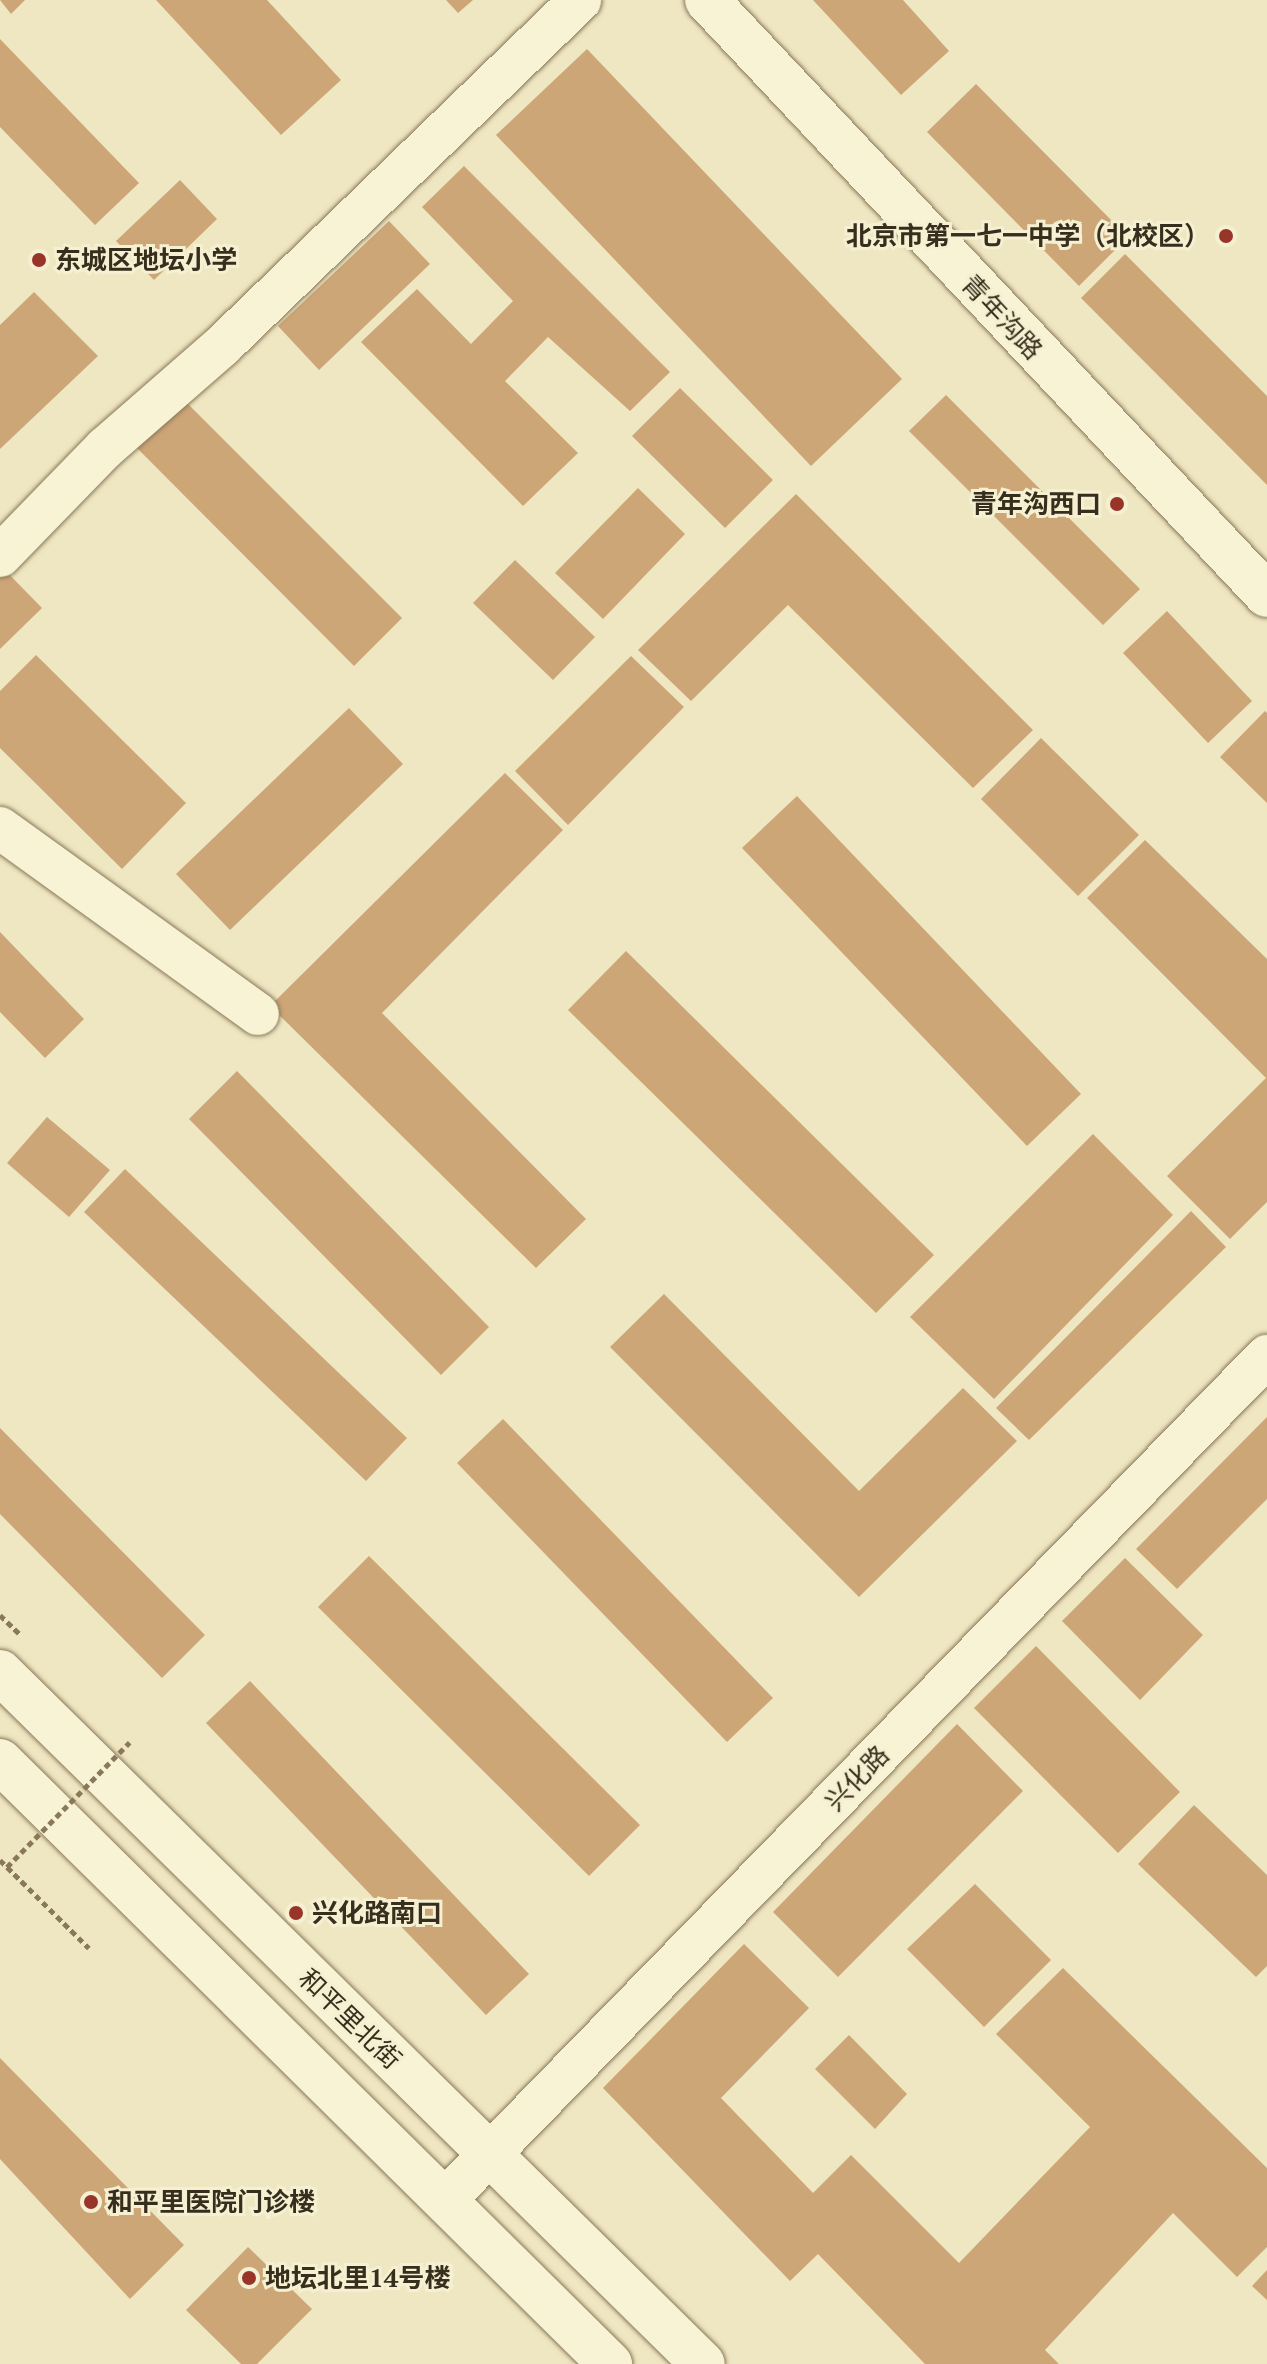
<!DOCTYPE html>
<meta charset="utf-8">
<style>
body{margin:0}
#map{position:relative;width:1267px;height:2364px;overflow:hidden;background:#efe7c2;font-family:"PT Serif","Noto Sans SC",serif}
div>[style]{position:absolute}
.building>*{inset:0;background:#cda677}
.path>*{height:5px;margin-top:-2.5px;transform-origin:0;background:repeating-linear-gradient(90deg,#897859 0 6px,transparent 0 10px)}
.roads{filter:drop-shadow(0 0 2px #897859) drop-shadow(0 0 2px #897859)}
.minor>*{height:42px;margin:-21px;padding:0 21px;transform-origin:21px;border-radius:21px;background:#f9f3d6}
.tertiary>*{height:44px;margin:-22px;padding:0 22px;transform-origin:22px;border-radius:22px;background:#f9f3d6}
.secondary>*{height:44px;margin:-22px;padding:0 22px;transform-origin:22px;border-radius:22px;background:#f9f3d6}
.path-bridge>*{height:5px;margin-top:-2.5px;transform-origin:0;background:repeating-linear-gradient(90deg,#897859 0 6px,transparent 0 10px)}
.dots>*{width:22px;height:22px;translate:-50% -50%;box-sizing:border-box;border:4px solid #f6f0d2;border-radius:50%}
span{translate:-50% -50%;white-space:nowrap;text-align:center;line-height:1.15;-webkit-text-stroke:6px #f6f0d2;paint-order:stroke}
.poi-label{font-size:26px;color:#382e1d;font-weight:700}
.right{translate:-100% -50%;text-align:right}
.left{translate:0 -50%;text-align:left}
.street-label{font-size:26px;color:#382e1d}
</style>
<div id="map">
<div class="building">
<div style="clip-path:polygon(0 0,25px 0,11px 14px)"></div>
<div style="clip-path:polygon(156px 0,267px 0,341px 80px,281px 135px)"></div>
<div style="clip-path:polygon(446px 0,473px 0,458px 13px)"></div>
<div style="clip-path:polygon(813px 0,903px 0,949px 51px,901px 95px)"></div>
<div style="clip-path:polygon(0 39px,139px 183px,95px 225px,0 127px)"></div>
<div style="clip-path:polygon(587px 49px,902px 379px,811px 466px,496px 135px)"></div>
<div style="clip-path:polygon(976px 84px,1128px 237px,1079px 286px,927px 132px)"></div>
<div style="clip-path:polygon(464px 166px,670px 372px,630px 411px,548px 337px,505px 381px,578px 453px,523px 506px,361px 342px,417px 289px,471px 344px,513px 301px,422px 207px)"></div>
<div style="clip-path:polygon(180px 180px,217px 219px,154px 280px,116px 241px)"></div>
<div style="clip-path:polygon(389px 221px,430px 264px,319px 370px,278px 326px)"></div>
<div style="clip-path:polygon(1125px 254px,1267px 396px,1267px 485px,1081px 298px)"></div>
<div style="clip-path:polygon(34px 292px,98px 356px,0 449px,0 325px)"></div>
<div style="clip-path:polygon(680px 388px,773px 480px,725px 528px,632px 436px)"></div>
<div style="clip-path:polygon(946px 395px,1140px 589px,1103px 625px,909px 431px)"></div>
<div style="clip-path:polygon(181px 397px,402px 618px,354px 666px,133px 444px)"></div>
<div style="clip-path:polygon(638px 488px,685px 534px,603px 619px,555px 573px)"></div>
<div style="clip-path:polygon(796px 494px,1033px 730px,973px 788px,788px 605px,691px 701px,638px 650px)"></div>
<div style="clip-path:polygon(515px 560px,595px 637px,553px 680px,473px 603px)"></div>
<div style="clip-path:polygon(0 565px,42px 608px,0 649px)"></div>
<div style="clip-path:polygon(1167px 611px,1252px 701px,1208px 743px,1123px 653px)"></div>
<div style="clip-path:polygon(36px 655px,186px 803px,122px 869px,0 748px,0 691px)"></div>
<div style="clip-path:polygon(631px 656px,684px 707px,568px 825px,515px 771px)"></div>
<div style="clip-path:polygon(349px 708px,403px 764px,230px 930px,176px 874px)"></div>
<div style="clip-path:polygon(1265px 711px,1267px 713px,1267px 803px,1220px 757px)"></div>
<div style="clip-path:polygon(1041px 738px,1139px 835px,1078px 896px,981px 799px)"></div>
<div style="clip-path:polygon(505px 773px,563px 830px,382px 1013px,586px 1219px,536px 1268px,270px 1006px)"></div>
<div style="clip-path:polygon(797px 796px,1081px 1094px,1027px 1146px,742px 848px)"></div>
<div style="clip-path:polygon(1145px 840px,1267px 959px,1267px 1202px,1230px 1239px,1167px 1176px,1266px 1078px,1087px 898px)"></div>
<div style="clip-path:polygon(0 932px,84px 1019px,45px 1058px,0 1012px)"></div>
<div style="clip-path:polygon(626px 951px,934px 1255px,876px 1313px,568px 1010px)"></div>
<div style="clip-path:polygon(237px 1071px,489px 1327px,441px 1375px,189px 1119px)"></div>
<div style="clip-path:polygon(47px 1117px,110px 1170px,69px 1217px,7px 1163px)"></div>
<div style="clip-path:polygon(1093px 1134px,1173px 1215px,994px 1399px,910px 1317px)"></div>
<div style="clip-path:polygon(125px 1169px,407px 1438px,366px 1481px,84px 1212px)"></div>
<div style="clip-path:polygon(1191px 1211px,1226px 1247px,1029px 1440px,996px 1408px)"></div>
<div style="clip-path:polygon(664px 1294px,859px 1491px,963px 1388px,1017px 1441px,859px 1597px,610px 1347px)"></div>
<div style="clip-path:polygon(1267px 1417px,1267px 1499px,1177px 1589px,1136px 1549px)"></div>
<div style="clip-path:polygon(503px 1419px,773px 1698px,727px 1742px,457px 1463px)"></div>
<div style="clip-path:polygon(0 1428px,205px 1635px,162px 1678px,0 1514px)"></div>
<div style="clip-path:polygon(369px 1556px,640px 1825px,589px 1876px,318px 1607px)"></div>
<div style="clip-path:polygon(1125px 1558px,1203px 1635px,1140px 1700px,1062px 1621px)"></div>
<div style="clip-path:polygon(1036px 1646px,1180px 1792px,1118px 1853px,974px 1708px)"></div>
<div style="clip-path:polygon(250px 1681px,529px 1974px,486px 2015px,206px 1723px)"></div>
<div style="clip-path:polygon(957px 1724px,1023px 1791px,838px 1977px,773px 1912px)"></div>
<div style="clip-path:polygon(1194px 1805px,1267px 1875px,1267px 1966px,1256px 1977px,1138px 1864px)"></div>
<div style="clip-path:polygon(975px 1884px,1051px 1960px,984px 2027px,907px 1949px)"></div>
<div style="clip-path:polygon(744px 1944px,809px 2008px,721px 2098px,813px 2193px,851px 2155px,959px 2263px,1090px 2127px,996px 2034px,1063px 1968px,1267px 2168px,1267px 2247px,1237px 2277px,1173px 2213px,1045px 2350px,1059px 2364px,925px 2364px,818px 2254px,790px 2281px,603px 2088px)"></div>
<div style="clip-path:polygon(849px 2035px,907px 2094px,875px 2129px,815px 2069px)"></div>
<div style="clip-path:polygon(0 2058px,184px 2245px,130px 2299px,0 2159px)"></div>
<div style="clip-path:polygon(248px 2247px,312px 2309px,257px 2364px,241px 2364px,186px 2310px)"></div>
<div style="clip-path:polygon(1267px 2270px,1267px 2300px,1252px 2286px)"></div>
</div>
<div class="path">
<div style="left:0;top:1615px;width:29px;rotate:44deg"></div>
<div style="left:0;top:1860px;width:125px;rotate:44.7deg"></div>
</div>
<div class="roads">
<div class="minor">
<div style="left:0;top:556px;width:151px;rotate:-45.8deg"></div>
<div style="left:105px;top:448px;width:155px;rotate:-41.1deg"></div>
<div style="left:222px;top:346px;width:498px;rotate:-44deg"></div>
<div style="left:0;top:828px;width:318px;rotate:35.8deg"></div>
<div style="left:446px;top:2199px;width:1177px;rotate:-45.76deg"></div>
</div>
<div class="tertiary">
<div style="left:707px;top:0;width:817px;rotate:46.74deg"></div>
</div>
<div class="secondary">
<div style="left:0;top:1672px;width:986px;rotate:44.55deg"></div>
<div style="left:0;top:1761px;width:858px;rotate:44.67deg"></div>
</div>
</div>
<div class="path-bridge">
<div style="left:7px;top:1867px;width:175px;rotate:-45.5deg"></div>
</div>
<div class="dots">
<div style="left:1226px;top:236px;background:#993528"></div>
<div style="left:39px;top:260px;background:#993528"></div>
<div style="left:1117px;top:504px;background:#993528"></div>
<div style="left:296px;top:1913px;background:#993528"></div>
<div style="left:91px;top:2202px;background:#993528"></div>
<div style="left:249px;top:2278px;background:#993528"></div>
</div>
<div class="poi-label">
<span class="right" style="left:1210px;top:236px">北京市第一七一中学（北校区）</span>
<span class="left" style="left:55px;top:260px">东城区地坛小学</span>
<span class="right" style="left:1101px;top:504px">青年沟西口</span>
<span class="left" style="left:312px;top:1913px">兴化路南口</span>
<span class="left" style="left:107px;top:2202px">和平里医院门诊楼</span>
<span class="left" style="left:265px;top:2278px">地坛北里14号楼</span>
</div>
<div class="street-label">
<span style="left:1002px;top:317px;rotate:47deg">青年沟路</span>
<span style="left:857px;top:1778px;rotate:-46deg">兴化路</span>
<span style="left:350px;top:2019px;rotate:44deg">和平里北街</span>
</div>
</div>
